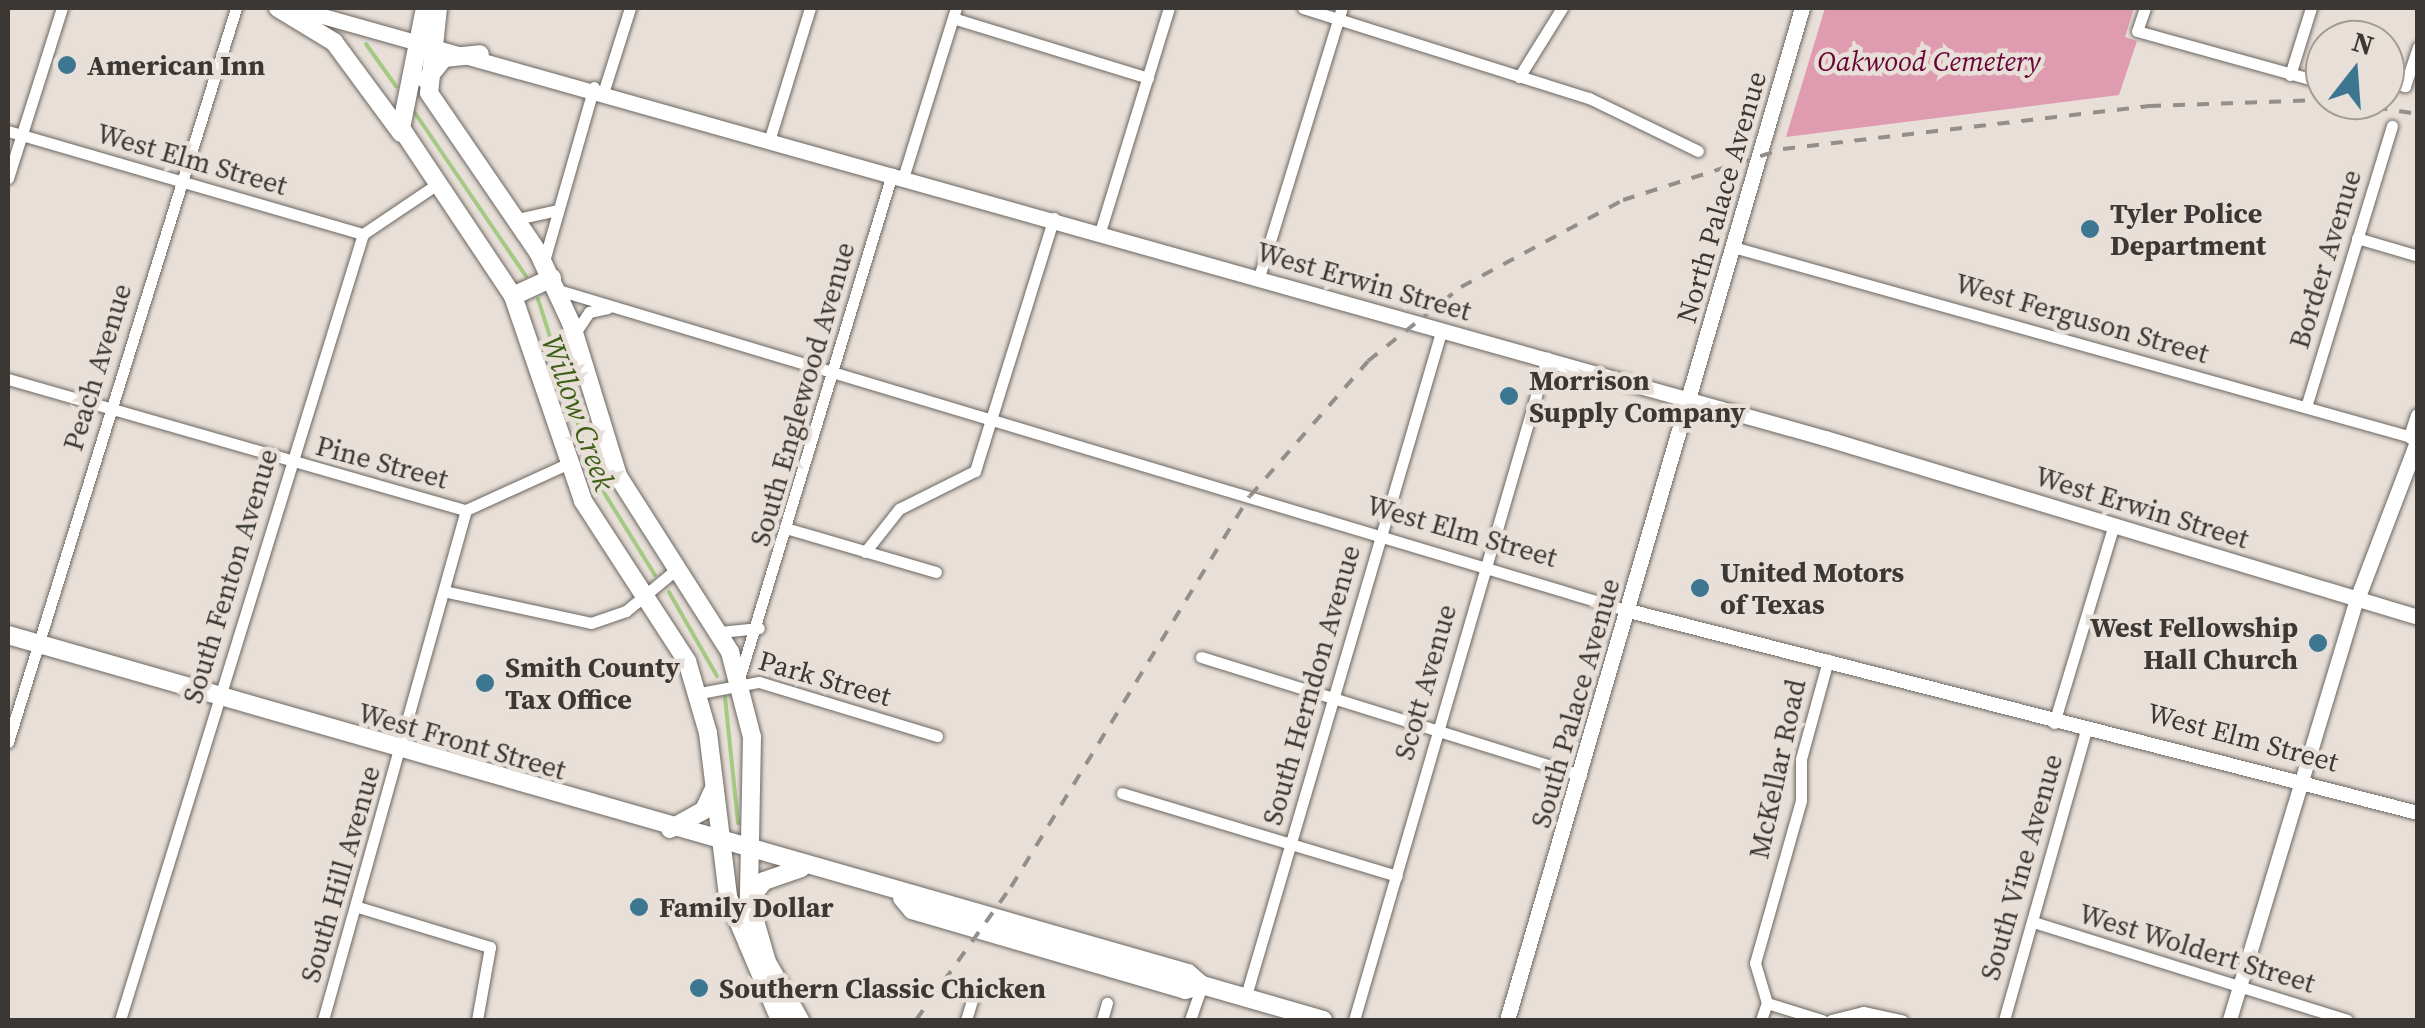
<!DOCTYPE html>
<style>
body{margin:0}
#map{position:relative;width:2425px;height:1028px;overflow:hidden;background:#e7dfd8;font-family:"Source Serif 4",serif}
div>[style]{position:absolute}
.green>*{inset:0;background:#df9bb0}
.stream>*{height:4px;margin:-2px;padding:0 2px;transform-origin:2px;border-radius:2px;background:#a3c982}
.roads{filter:drop-shadow(0 0 2px #6d6660) drop-shadow(0 0 2px #6d6660)}
.minor>*{height:11px;margin:-5.5px;padding:0 5.5px;transform-origin:5.5px;border-radius:5.5px;background:#fff}
.tertiary>*{height:14px;margin:-7px;padding:0 7px;transform-origin:7px;border-radius:7px;background:#fff}
.secondary>*{height:15px;margin:-7.5px;padding:0 7.5px;transform-origin:7.5px;border-radius:7.5px;background:#fff}
.primary>*{height:18px;margin:-9px;padding:0 9px;transform-origin:9px;border-radius:9px;background:#fff}
.rail>*{height:4px;margin-top:-2px;transform-origin:0;background:repeating-linear-gradient(90deg,#938e89 0 12px,transparent 0 24px)}
.dots>*{width:28px;height:28px;translate:-50% -50%;box-sizing:border-box;border:5px solid #e7dfd8;border-radius:50%}
span{translate:-50% -50%;white-space:nowrap;text-align:center;line-height:1.15;-webkit-text-stroke:9px #e7dfd8;paint-order:stroke}
.park-label{font-size:28px;color:#690336;font-style:italic}
.poi-label{font-size:28px;color:#3a3734;font-weight:700}
.left{translate:0 -50%;text-align:left}
.right{translate:-100% -50%;text-align:right}
.street-label{font-size:28px;color:#3a3734}
.water-label{font-size:30px;color:#3e5f15;font-style:italic}
.frame{position:absolute;inset:0;border:10px solid #3a3734;pointer-events:none}
.north{position:absolute;left:2305px;top:20px;width:100px;height:100px;box-sizing:border-box;background:#e7dfd8;border:2px solid #a29c96;border-radius:50%;rotate:17deg;font-size:28px;font-weight:700;line-height:40px;text-align:center;color:#3a3734}
.north::after{content:'';display:block;margin:auto;width:35px;height:45px;background:#3d7690;clip-path:polygon(50% 0,100% 100%,50% 72%,0 100%)}
</style>
<div id="map">
<div class="green">
<div style="clip-path:polygon(1825px 8px,2134px 8px,2125px 37px,2137px 41px,2119px 95px,1786px 137px)"></div>
</div>
<div class="stream">
<div style="left:366px;top:44px;width:52px;rotate:54.5deg"></div>
<div style="left:413px;top:110px;width:201px;rotate:55.8deg"></div>
<div style="left:538px;top:299px;width:188px;rotate:72.3deg"></div>
<div style="left:595px;top:478px;width:114px;rotate:58.3deg"></div>
<div style="left:669px;top:592px;width:97px;rotate:60.3deg"></div>
<div style="left:725px;top:697px;width:127px;rotate:84.1deg"></div>
</div>
<div class="roads">
<div class="minor">
<div style="left:1303px;top:8px;width:300px;rotate:17.5deg"></div>
<div style="left:1589px;top:98px;width:121px;rotate:25.9deg"></div>
<div style="left:2145px;top:8px;width:24px;rotate:109deg"></div>
<div style="left:2137px;top:31px;width:195px;rotate:15.5deg"></div>
<div style="left:953px;top:18px;width:204px;rotate:17.1deg"></div>
<div style="left:2290px;top:75px;width:70px;rotate:-72.6deg"></div>
<div style="left:1519px;top:77px;width:81px;rotate:-58.1deg"></div>
<div style="left:2385px;top:80px;width:21px;rotate:17deg"></div>
<div style="left:2405px;top:86px;width:41px;rotate:-71.6deg"></div>
<div style="left:604px;top:90px;width:86px;rotate:-72.4deg"></div>
<div style="left:8px;top:131px;width:370px;rotate:16.2deg"></div>
<div style="left:770px;top:138px;width:136px;rotate:-72.9deg"></div>
<div style="left:8px;top:178px;width:178px;rotate:-72.4deg"></div>
<div style="left:903px;top:178px;width:178px;rotate:-72.7deg"></div>
<div style="left:517px;top:219px;width:42px;rotate:-12.4deg"></div>
<div style="left:1100px;top:232px;width:234px;rotate:-72.9deg"></div>
<div style="left:2357px;top:238px;width:64px;rotate:16.4deg"></div>
<div style="left:1733px;top:247px;width:704px;rotate:15.65deg"></div>
<div style="left:544px;top:261px;width:181px;rotate:-74deg"></div>
<div style="left:1259px;top:277px;width:282px;rotate:-72.9deg"></div>
<div style="left:558px;top:290px;width:1118px;rotate:16.68deg"></div>
<div style="left:575px;top:333px;width:25px;rotate:-56deg"></div>
<div style="left:589px;top:312px;width:19px;rotate:-12deg"></div>
<div style="left:8px;top:379px;width:476px;rotate:16deg"></div>
<div style="left:466px;top:510px;width:111px;rotate:-24.5deg"></div>
<div style="left:2306px;top:407px;width:294px;rotate:-73deg"></div>
<div style="left:789px;top:529px;width:153px;rotate:16.3deg"></div>
<div style="left:865px;top:552px;width:55px;rotate:-51.7deg"></div>
<div style="left:899px;top:509px;width:85px;rotate:-26.6deg"></div>
<div style="left:975px;top:471px;width:265px;rotate:-72.7deg"></div>
<div style="left:448px;top:592px;width:146px;rotate:12.2deg"></div>
<div style="left:591px;top:623px;width:37px;rotate:-19deg"></div>
<div style="left:626px;top:611px;width:69px;rotate:-39.7deg"></div>
<div style="left:720px;top:632px;width:39px;rotate:-6deg"></div>
<div style="left:1201px;top:657px;width:398px;rotate:17.3deg"></div>
<div style="left:739px;top:679px;width:528px;rotate:-73.14deg"></div>
<div style="left:700px;top:693px;width:60px;rotate:-10.6deg"></div>
<div style="left:759px;top:682px;width:186px;rotate:16.9deg"></div>
<div style="left:2054px;top:723px;width:208px;rotate:-73.2deg"></div>
<div style="left:8px;top:742px;width:769px;rotate:-72.74deg"></div>
<div style="left:1122px;top:793px;width:287px;rotate:16.8deg"></div>
<div style="left:358px;top:907px;width:138px;rotate:16.9deg"></div>
<div style="left:490px;top:947px;width:74px;rotate:100.1deg"></div>
<div style="left:2033px;top:922px;width:329px;rotate:17.3deg"></div>
<div style="left:1245px;top:999px;width:698px;rotate:-73.62deg"></div>
<div style="left:1767px;top:1003px;width:42px;rotate:-106.7deg"></div>
<div style="left:1755px;top:963px;width:169px;rotate:-74.2deg"></div>
<div style="left:1801px;top:800px;width:41px;rotate:-90deg"></div>
<div style="left:1801px;top:759px;width:103px;rotate:-74.7deg"></div>
<div style="left:1767px;top:1003px;width:58px;rotate:17.2deg"></div>
<div style="left:120px;top:1020px;width:823px;rotate:-72.82deg"></div>
<div style="left:363px;top:234px;width:92px;rotate:-33.9deg"></div>
<div style="left:323px;top:1020px;width:530px;rotate:-74.34deg"></div>
<div style="left:966px;top:1020px;width:34px;rotate:-73deg"></div>
<div style="left:1102px;top:1020px;width:18px;rotate:-74deg"></div>
<div style="left:1190px;top:1020px;width:37px;rotate:-71deg"></div>
<div style="left:1354px;top:1020px;width:690px;rotate:-73.75deg"></div>
<div style="left:1761px;top:1020px;width:18px;rotate:-71deg"></div>
<div style="left:1831px;top:1020px;width:33px;rotate:-14deg"></div>
<div style="left:1863px;top:1012px;width:40px;rotate:12deg"></div>
<div style="left:2004px;top:1020px;width:305px;rotate:-74.2deg"></div>
</div>
<div class="tertiary">
<div style="left:2411px;top:437px;width:22px;rotate:-72deg"></div>
<div style="left:1629px;top:611px;width:814px;rotate:14.36deg"></div>
<div style="left:2230px;top:1020px;width:440px;rotate:-73.2deg"></div>
</div>
<div class="secondary">
<div style="left:294px;top:8px;width:1590px;rotate:15.69deg"></div>
<div style="left:1825px;top:438px;width:619px;rotate:16.8deg"></div>
<div style="left:2357px;top:599px;width:171px;rotate:-69.1deg"></div>
<div style="left:1507px;top:1020px;width:1054px;rotate:-73.75deg"></div>
</div>
<div class="primary">
<div style="left:278px;top:8px;width:66px;rotate:31.3deg"></div>
<div style="left:334px;top:42px;width:113px;rotate:53.6deg"></div>
<div style="left:425px;top:8px;width:122px;rotate:101.3deg"></div>
<div style="left:401px;top:128px;width:202px;rotate:56.3deg"></div>
<div style="left:513px;top:296px;width:217px;rotate:71.1deg"></div>
<div style="left:583px;top:501px;width:191px;rotate:57deg"></div>
<div style="left:687px;top:661px;width:75px;rotate:73.7deg"></div>
<div style="left:708px;top:733px;width:165px;rotate:83deg"></div>
<div style="left:728px;top:897px;width:134px;rotate:67.1deg"></div>
<div style="left:438px;top:8px;width:85px;rotate:96deg"></div>
<div style="left:429px;top:93px;width:193px;rotate:55.6deg"></div>
<div style="left:538px;top:252px;width:78px;rotate:65.1deg"></div>
<div style="left:571px;top:323px;width:160px;rotate:72.9deg"></div>
<div style="left:618px;top:476px;width:209px;rotate:57.5deg"></div>
<div style="left:730px;top:652px;width:88px;rotate:75.5deg"></div>
<div style="left:752px;top:737px;width:163px;rotate:91.1deg"></div>
<div style="left:749px;top:900px;width:65px;rotate:73.8deg"></div>
<div style="left:767px;top:962px;width:67px;rotate:60.4deg"></div>
<div style="left:426px;top:80px;width:28px;rotate:-51deg"></div>
<div style="left:444px;top:58px;width:36px;rotate:-6deg"></div>
<div style="left:513px;top:296px;width:43px;rotate:-24.8deg"></div>
<div style="left:8px;top:635px;width:1227px;rotate:15.98deg"></div>
<div style="left:1188px;top:973px;width:18px;rotate:41deg"></div>
<div style="left:1202px;top:985px;width:126px;rotate:16.1deg"></div>
<div style="left:670px;top:829px;width:39px;rotate:-29deg"></div>
<div style="left:704px;top:810px;width:23px;rotate:-65deg"></div>
<div style="left:902px;top:898px;width:16px;rotate:50deg"></div>
<div style="left:912px;top:910px;width:284px;rotate:16.3deg"></div>
<div style="left:1185px;top:990px;width:18px;rotate:-16deg"></div>
<div style="left:749px;top:900px;width:24px;rotate:-52deg"></div>
<div style="left:764px;top:881px;width:39px;rotate:-19deg"></div>
</div>
</div>
<div class="rail">
<div style="left:2328px;top:100px;width:91px;rotate:8.8deg"></div>
<div style="left:916px;top:1020px;width:163px;rotate:-54.5deg"></div>
<div style="left:1011px;top:887px;width:458px;rotate:-58.6deg"></div>
<div style="left:1250px;top:496px;width:179px;rotate:-48.8deg"></div>
<div style="left:1368px;top:361px;width:119px;rotate:-38.5deg"></div>
<div style="left:1461px;top:287px;width:184px;rotate:-28.2deg"></div>
<div style="left:1623px;top:200px;width:168px;rotate:-17.7deg"></div>
<div style="left:1783px;top:149px;width:369px;rotate:-6.7deg"></div>
<div style="left:2149px;top:106px;width:176px;rotate:-2deg"></div>
</div>
<div class="dots">
<div style="left:67px;top:65px;background:#3d7690"></div>
<div style="left:2090px;top:229px;background:#3d7690"></div>
<div style="left:1509px;top:396px;background:#3d7690"></div>
<div style="left:1700px;top:588px;background:#3d7690"></div>
<div style="left:2318px;top:643px;background:#3d7690"></div>
<div style="left:485px;top:683px;background:#3d7690"></div>
<div style="left:639px;top:907px;background:#3d7690"></div>
<div style="left:699px;top:988px;background:#3d7690"></div>
</div>
<div class="park-label">
<span style="left:1929px;top:61px">Oakwood Cemetery</span>
</div>
<div class="poi-label">
<span class="left" style="left:87px;top:65px">American Inn</span>
<span class="left" style="left:2110px;top:229px">Tyler Police<br>Department</span>
<span class="left" style="left:1529px;top:396px">Morrison<br>Supply Company</span>
<span class="left" style="left:1720px;top:588px">United Motors<br>of Texas</span>
<span class="right" style="left:2298px;top:643px">West Fellowship<br>Hall Church</span>
<span class="left" style="left:505px;top:683px">Smith County<br>Tax Office</span>
<span class="left" style="left:659px;top:907px">Family Dollar</span>
<span class="left" style="left:719px;top:988px">Southern Classic Chicken</span>
</div>
<div class="street-label">
<span style="left:192px;top:159px;rotate:16deg">West Elm Street</span>
<span style="left:1721px;top:197px;rotate:-74deg">North Palace Avenue</span>
<span style="left:2325px;top:259px;rotate:-73deg">Border Avenue</span>
<span style="left:1364px;top:281px;rotate:16deg">West Erwin Street</span>
<span style="left:2082px;top:318px;rotate:16deg">West Ferguson Street</span>
<span style="left:97px;top:367px;rotate:-73deg">Peach Avenue</span>
<span style="left:802px;top:394px;rotate:-74deg">South Englewood Avenue</span>
<span style="left:382px;top:462px;rotate:15deg">Pine Street</span>
<span style="left:2142px;top:507px;rotate:17deg">West Erwin Street</span>
<span style="left:1462px;top:531px;rotate:16deg">West Elm Street</span>
<span style="left:230px;top:576px;rotate:-73deg">South Fenton Avenue</span>
<span style="left:825px;top:678px;rotate:16deg">Park Street</span>
<span style="left:1425px;top:682px;rotate:-74deg">Scott Avenue</span>
<span style="left:1311px;top:685px;rotate:-74deg">South Herndon Avenue</span>
<span style="left:1575px;top:703px;rotate:-74deg">South Palace Avenue</span>
<span style="left:2243px;top:737px;rotate:15deg">West Elm Street</span>
<span style="left:462px;top:741px;rotate:16deg">West Front Street</span>
<span style="left:1777px;top:769px;rotate:-78deg">McKellar Road</span>
<span style="left:2021px;top:867px;rotate:-74deg">South Vine Avenue</span>
<span style="left:340px;top:874px;rotate:-74deg">South Hill Avenue</span>
<span style="left:2197px;top:948px;rotate:17deg">West Woldert Street</span>
</div>
<div class="water-label">
<span style="left:578px;top:413px;rotate:70deg">Willow Creek</span>
</div>
<div class="frame"></div>
<div class="north">N</div>
</div>
